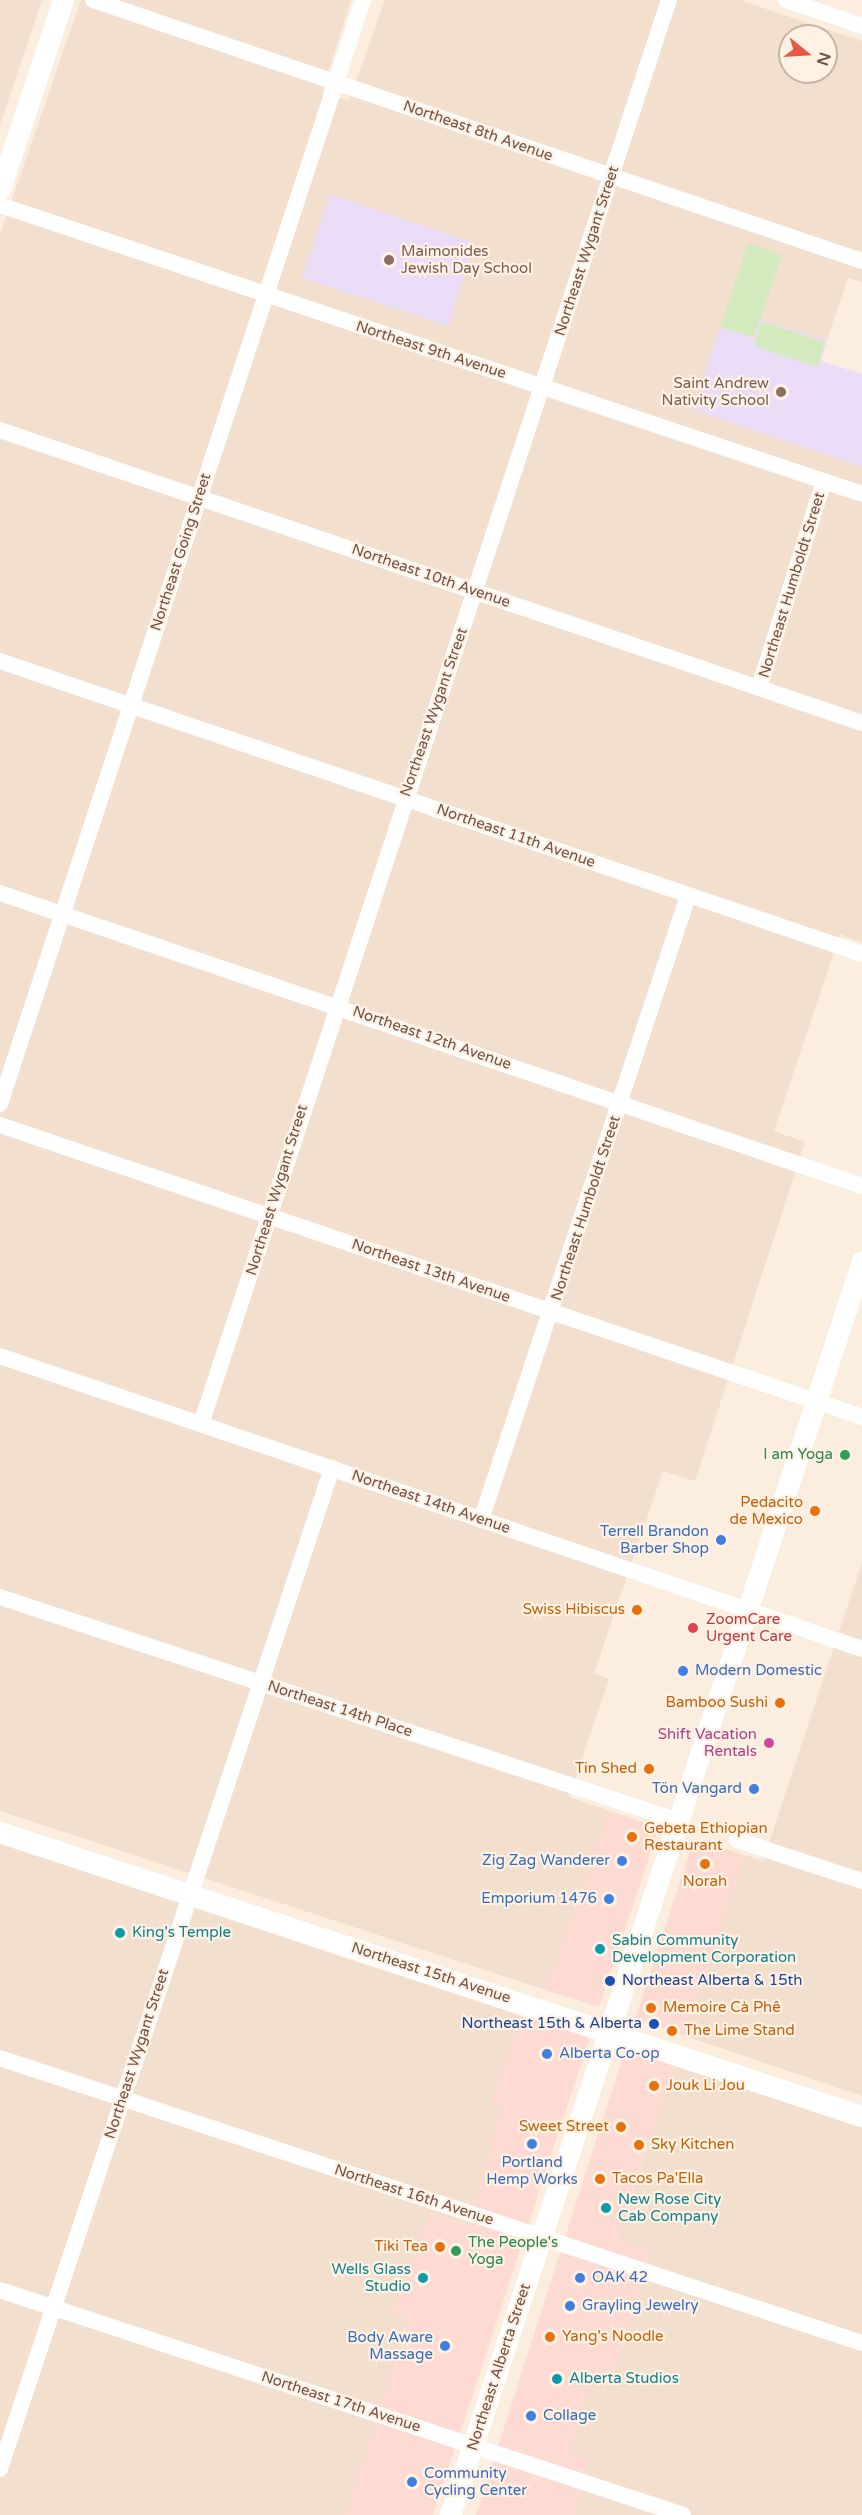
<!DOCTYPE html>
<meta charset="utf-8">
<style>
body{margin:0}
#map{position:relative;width:862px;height:2515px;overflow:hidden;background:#fceede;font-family:"Varela Round",sans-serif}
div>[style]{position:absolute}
.residential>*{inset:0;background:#f3dfcd}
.commercial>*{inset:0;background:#fddbd2}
.education>*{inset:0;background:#ebdcf8}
.green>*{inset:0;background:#d3e9be}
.minor>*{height:16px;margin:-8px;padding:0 8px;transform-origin:8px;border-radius:8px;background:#fff}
.tertiary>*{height:21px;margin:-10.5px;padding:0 10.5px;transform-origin:10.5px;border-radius:10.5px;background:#fff}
.dots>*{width:16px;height:16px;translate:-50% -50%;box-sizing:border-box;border:3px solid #fff2e4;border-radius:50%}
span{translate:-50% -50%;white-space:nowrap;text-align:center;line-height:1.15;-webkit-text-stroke:4.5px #fff2e4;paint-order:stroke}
.street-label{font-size:15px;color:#725347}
.education-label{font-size:15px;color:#785e54}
.left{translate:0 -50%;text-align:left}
.right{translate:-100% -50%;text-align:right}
.leisure-label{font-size:15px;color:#27864d}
.food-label{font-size:15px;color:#c56008}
.shop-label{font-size:15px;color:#366cbe}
.health-label{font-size:15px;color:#be3a42}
.hotel-label{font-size:15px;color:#b23c85}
.culture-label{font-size:15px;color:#0d838f}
.transit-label{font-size:15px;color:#164399}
.north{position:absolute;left:778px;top:24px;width:60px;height:60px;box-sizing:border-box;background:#fff2e4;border:2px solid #c7b2a5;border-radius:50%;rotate:108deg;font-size:16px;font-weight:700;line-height:24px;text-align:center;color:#725347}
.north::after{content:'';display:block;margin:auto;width:21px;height:27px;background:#e75942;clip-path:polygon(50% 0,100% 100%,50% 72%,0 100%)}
</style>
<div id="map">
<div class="residential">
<div style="clip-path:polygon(0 0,42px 0,0 125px)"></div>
<div style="clip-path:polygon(evenodd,81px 0,351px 0,322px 92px,349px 101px,385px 0,740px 0,862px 41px,862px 282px,848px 278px,827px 340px,760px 319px,781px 255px,748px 244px,694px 410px,862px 467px,862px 943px,840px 934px,774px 1131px,805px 1142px,695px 1481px,663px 1471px,594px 1673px,609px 1679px,569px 1797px,609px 1811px,546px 1990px,0 1811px,0 234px,81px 0,790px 36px,826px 36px,826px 72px,790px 72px,790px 36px)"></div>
<div style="clip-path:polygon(862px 1562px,862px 2096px,685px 2036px,745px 1855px,763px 1861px)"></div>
<div style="clip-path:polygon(0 1844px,521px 2016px,491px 2103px,502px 2108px,468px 2225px,430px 2213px,392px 2313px,410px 2320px,345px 2515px,0 2515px)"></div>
<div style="clip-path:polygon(675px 2066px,862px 2128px,862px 2515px,574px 2515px,589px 2460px,568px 2454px,593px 2378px,610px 2382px,651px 2252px,616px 2239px)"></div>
</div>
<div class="commercial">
<div style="clip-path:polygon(609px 1811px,659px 1827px,599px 2007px,546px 1990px)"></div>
<div style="clip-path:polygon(694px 1839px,745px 1855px,685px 2036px,635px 2019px)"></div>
<div style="clip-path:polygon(521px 2016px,590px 2037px,433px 2515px,345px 2515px,410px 2320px,391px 2314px,430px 2213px,468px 2225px,502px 2108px,491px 2103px)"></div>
<div style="clip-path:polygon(625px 2050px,675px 2066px,616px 2238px,652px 2252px,610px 2383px,593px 2378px,569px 2454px,589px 2460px,581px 2493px,574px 2515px,476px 2515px)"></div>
</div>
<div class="education">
<div style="clip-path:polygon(330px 194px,475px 243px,448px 326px,302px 278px)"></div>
<div style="clip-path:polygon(760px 319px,827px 340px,821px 361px,862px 374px,862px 467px,693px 410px,720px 327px,754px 338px)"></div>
</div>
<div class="green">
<div style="clip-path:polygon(748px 243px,782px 255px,754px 338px,720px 327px)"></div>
<div style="clip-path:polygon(762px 321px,825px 342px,817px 367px,754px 346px)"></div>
</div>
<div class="minor">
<div style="left:93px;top:0;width:812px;rotate:18.75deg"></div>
<div style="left:786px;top:0;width:80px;rotate:18.9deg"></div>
<div style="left:0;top:205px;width:909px;rotate:18.53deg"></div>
<div style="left:0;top:430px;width:910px;rotate:18.77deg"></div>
<div style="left:0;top:661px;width:910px;rotate:18.77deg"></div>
<div style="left:759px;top:688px;width:217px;rotate:-72.6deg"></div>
<div style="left:0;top:893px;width:910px;rotate:18.77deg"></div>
<div style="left:0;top:1104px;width:1162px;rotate:-71.8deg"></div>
<div style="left:0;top:1125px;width:910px;rotate:18.71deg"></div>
<div style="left:0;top:1356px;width:910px;rotate:18.77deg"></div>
<div style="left:201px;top:1424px;width:1499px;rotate:-71.81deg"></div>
<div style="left:481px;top:1520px;width:657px;rotate:-71.65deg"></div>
<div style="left:0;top:1597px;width:715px;rotate:18.26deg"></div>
<div style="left:737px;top:1840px;width:132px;rotate:18.2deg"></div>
<div style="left:0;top:2058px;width:908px;rotate:18.3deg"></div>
<div style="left:0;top:2290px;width:719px;rotate:18.23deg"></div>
<div style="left:0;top:2469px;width:1055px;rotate:-71.65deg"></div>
</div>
<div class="tertiary">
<div style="left:0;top:189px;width:199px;rotate:-71.6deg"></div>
<div style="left:0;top:1832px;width:908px;rotate:18.24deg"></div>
<div style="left:450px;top:2515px;width:1320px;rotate:-71.81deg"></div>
</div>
<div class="dots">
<div style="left:389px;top:260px;background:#8d6e63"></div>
<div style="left:781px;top:392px;background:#8d6e63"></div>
<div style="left:845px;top:1455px;background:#2e9e5b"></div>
<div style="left:815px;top:1511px;background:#e8710a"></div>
<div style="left:721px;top:1540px;background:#3f7fe0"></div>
<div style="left:637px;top:1610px;background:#e8710a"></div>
<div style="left:693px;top:1628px;background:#e0444e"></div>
<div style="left:683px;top:1671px;background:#3f7fe0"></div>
<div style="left:780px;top:1703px;background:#e8710a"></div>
<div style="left:769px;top:1743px;background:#d1479c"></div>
<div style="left:649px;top:1769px;background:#e8710a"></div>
<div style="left:754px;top:1789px;background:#3f7fe0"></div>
<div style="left:632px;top:1837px;background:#e8710a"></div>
<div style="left:622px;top:1861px;background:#3f7fe0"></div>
<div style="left:705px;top:1864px;background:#e8710a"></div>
<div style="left:609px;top:1899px;background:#3f7fe0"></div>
<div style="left:120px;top:1933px;background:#0f9aa8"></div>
<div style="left:600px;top:1949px;background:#0f9aa8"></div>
<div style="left:610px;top:1981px;background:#1a4fb4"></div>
<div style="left:651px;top:2008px;background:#e8710a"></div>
<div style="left:654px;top:2024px;background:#1a4fb4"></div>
<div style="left:672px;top:2031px;background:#e8710a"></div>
<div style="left:547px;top:2054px;background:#3f7fe0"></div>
<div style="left:654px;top:2086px;background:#e8710a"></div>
<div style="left:621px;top:2127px;background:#e8710a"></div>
<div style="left:532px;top:2144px;background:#3f7fe0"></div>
<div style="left:639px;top:2145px;background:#e8710a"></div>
<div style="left:600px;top:2179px;background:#e8710a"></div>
<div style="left:606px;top:2208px;background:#0f9aa8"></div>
<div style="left:440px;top:2247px;background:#e8710a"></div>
<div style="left:456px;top:2251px;background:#2e9e5b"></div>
<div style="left:423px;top:2278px;background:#0f9aa8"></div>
<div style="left:580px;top:2278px;background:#3f7fe0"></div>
<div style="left:570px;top:2306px;background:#3f7fe0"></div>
<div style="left:550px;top:2337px;background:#e8710a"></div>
<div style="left:445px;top:2346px;background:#3f7fe0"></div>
<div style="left:557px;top:2379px;background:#0f9aa8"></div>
<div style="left:531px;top:2416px;background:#3f7fe0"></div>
<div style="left:412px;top:2482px;background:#3f7fe0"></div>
</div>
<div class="street-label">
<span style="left:478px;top:131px;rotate:19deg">Northeast 8th Avenue</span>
<span style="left:587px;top:251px;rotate:-72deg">Northeast Wygant Street</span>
<span style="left:431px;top:350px;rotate:18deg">Northeast 9th Avenue</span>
<span style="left:181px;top:552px;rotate:-72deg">Northeast Going Street</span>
<span style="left:431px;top:576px;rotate:19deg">Northeast 10th Avenue</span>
<span style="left:792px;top:585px;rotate:-73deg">Northeast Humboldt Street</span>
<span style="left:434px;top:712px;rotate:-71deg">Northeast Wygant Street</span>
<span style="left:516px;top:836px;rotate:19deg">Northeast 11th Avenue</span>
<span style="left:432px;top:1038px;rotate:19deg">Northeast 12th Avenue</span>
<span style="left:277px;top:1190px;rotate:-73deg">Northeast Wygant Street</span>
<span style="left:586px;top:1208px;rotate:-72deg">Northeast Humboldt Street</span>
<span style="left:431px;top:1271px;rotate:19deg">Northeast 13th Avenue</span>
<span style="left:431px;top:1502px;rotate:19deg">Northeast 14th Avenue</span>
<span style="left:340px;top:1709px;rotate:18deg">Northeast 14th Place</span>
<span style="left:431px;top:1973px;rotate:18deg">Northeast 15th Avenue</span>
<span style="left:137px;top:2054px;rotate:-72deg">Northeast Wygant Street</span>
<span style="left:414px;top:2195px;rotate:18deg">Northeast 16th Avenue</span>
<span style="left:499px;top:2367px;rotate:-72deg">Northeast Alberta Street</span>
<span style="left:341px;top:2402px;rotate:18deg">Northeast 17th Avenue</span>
</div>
<div class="education-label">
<span class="left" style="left:401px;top:260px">Maimonides<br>Jewish Day School</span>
<span class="right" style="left:769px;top:392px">Saint Andrew<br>Nativity School</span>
</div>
<div class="leisure-label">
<span class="right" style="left:833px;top:1455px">I am Yoga</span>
<span class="left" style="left:468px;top:2251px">The People's<br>Yoga</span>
</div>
<div class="food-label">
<span class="right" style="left:803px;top:1511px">Pedacito<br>de Mexico</span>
<span class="right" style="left:625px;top:1610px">Swiss Hibiscus</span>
<span class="right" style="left:768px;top:1703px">Bamboo Sushi</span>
<span class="right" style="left:637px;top:1769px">Tin Shed</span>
<span class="left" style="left:644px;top:1837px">Gebeta Ethiopian<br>Restaurant</span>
<span style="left:705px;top:1882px">Norah</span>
<span class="left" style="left:663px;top:2008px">Memoire Cà Phê</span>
<span class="left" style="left:684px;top:2031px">The Lime Stand</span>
<span class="left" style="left:666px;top:2086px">Jouk Li Jou</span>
<span class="right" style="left:609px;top:2127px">Sweet Street</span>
<span class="left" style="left:651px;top:2145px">Sky Kitchen</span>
<span class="left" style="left:612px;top:2179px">Tacos Pa'Ella</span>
<span class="right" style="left:428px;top:2247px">Tiki Tea</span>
<span class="left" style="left:562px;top:2337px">Yang's Noodle</span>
</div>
<div class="shop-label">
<span class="right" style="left:709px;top:1540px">Terrell Brandon<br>Barber Shop</span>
<span class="left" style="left:695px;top:1671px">Modern Domestic</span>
<span class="right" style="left:742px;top:1789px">Tön Vangard</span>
<span class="right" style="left:610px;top:1861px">Zig Zag Wanderer</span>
<span class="right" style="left:597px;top:1899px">Emporium 1476</span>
<span class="left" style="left:559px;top:2054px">Alberta Co-op</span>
<span style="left:532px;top:2171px">Portland<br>Hemp Works</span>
<span class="left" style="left:592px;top:2278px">OAK 42</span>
<span class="left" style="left:582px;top:2306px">Grayling Jewelry</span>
<span class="right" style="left:433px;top:2346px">Body Aware<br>Massage</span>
<span class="left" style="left:543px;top:2416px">Collage</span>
<span class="left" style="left:424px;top:2482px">Community<br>Cycling Center</span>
</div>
<div class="health-label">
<span class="left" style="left:706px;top:1628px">ZoomCare<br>Urgent Care</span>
</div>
<div class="hotel-label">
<span class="right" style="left:757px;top:1743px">Shift Vacation<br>Rentals</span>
</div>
<div class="culture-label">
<span class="left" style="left:132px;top:1933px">King's Temple</span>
<span class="left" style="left:612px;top:1949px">Sabin Community<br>Development Corporation</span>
<span class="left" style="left:618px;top:2208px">New Rose City<br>Cab Company</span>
<span class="right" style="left:411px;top:2278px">Wells Glass<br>Studio</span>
<span class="left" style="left:569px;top:2379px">Alberta Studios</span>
</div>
<div class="transit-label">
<span class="left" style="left:622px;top:1981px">Northeast Alberta &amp; 15th</span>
<span class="right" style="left:642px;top:2024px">Northeast 15th &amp; Alberta</span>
</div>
<div class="north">N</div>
</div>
